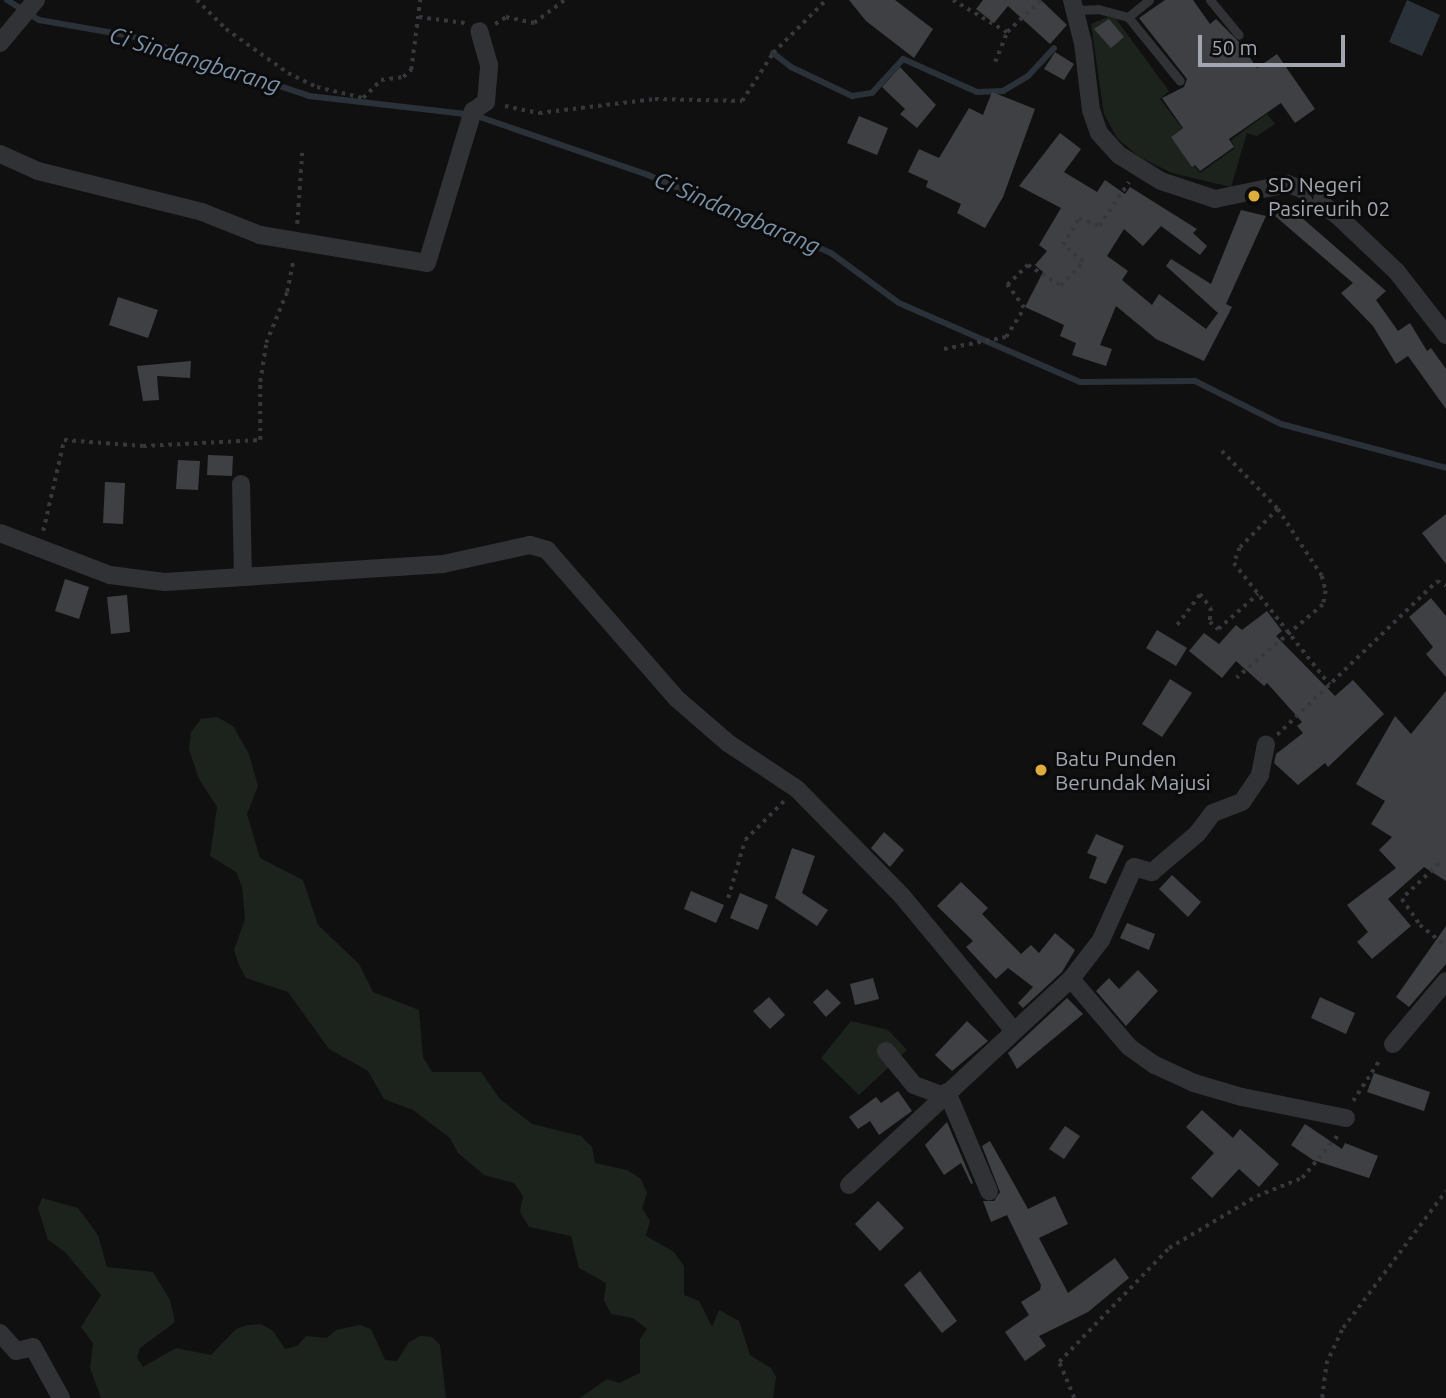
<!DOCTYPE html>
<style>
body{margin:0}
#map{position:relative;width:1446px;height:1398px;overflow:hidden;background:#101011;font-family:Ubuntu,sans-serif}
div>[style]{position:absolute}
.green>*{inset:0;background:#1c231d}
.water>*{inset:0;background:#2b3138}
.stream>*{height:6px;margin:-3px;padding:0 3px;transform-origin:3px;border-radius:3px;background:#2b3138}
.building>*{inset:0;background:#3f4044}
.path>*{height:3.5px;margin-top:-1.75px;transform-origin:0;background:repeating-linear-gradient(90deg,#37383c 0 3.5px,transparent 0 8.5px)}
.lane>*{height:9px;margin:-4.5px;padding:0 4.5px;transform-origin:4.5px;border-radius:4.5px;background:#313235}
.street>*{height:18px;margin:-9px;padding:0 9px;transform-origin:9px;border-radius:9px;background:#313235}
.dots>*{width:19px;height:19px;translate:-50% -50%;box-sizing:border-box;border:4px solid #0b0b0c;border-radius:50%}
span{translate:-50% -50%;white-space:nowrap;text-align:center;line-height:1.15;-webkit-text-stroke:6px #0b0b0c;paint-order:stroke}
.poi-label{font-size:21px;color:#a2a6b0}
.left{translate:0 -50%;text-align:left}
.water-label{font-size:23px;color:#7c92a9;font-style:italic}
.scale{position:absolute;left:1198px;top:35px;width:147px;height:32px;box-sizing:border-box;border:4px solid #a2a6b0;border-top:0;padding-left:9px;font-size:21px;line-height:24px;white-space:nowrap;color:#a2a6b0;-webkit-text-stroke:5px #0b0b0c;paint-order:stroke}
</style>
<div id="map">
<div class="green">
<div style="clip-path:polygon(1108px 17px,1116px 19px,1169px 91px,1160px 99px,1182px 128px,1171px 137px,1200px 173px,1235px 148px,1231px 140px,1267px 114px,1275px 124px,1257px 136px,1247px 133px,1231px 187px,1172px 173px,1138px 156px,1117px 138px,1104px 114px,1091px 24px)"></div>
<div style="clip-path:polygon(217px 717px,233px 726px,249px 754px,258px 786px,247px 814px,260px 858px,303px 880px,318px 925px,359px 964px,373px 992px,419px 1010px,423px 1057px,432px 1072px,481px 1072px,500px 1099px,532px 1124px,581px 1136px,592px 1147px,595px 1163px,627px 1170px,641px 1179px,647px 1193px,642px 1208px,650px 1221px,646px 1236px,674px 1252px,684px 1266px,684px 1295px,699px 1301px,712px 1327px,719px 1310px,739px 1321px,750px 1355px,771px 1368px,776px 1377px,773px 1398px,580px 1398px,607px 1379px,619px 1383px,640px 1373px,640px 1339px,647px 1329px,633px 1318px,611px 1314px,604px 1300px,606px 1283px,579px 1268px,571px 1236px,529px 1227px,520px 1212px,523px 1196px,514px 1183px,484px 1175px,458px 1153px,450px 1138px,413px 1110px,384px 1099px,368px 1071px,329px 1049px,288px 992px,246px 978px,239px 965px,234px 950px,245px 919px,242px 887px,236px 872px,210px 856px,217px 807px,199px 779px,189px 749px,191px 732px,201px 719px)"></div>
<div style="clip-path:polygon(851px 1021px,888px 1030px,907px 1050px,859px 1095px,821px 1058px)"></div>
<div style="clip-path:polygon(42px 1198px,78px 1208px,98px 1235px,107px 1267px,153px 1272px,170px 1300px,175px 1322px,140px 1348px,137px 1358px,143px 1367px,176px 1348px,211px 1355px,236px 1329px,248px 1325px,261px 1324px,273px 1331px,285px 1349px,297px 1346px,306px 1336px,327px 1338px,336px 1330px,360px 1325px,371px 1329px,385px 1360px,397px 1361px,409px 1342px,420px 1336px,432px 1337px,440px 1345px,446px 1398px,101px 1398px,90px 1368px,93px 1343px,81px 1327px,101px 1295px,65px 1252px,48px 1240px,38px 1208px)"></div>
</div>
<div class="water">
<div style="clip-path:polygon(1407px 0,1440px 15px,1422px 56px,1389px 42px)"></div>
</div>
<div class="stream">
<div style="left:7px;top:0;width:38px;rotate:32deg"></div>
<div style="left:39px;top:20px;width:93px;rotate:9.9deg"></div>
<div style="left:131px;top:36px;width:188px;rotate:18.6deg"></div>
<div style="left:309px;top:96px;width:166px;rotate:6.6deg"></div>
<div style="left:474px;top:115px;width:184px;rotate:19deg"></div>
<div style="left:648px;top:175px;width:199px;rotate:23.1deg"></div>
<div style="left:831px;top:253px;width:84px;rotate:36.3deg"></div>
<div style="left:899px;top:303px;width:197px;rotate:23.6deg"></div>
<div style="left:1080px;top:382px;width:115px;rotate:-0.5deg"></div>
<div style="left:1195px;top:381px;width:96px;rotate:26.6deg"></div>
<div style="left:1281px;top:424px;width:171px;rotate:14.9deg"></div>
<div style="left:773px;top:53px;width:23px;rotate:38deg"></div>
<div style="left:791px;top:67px;width:68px;rotate:25.4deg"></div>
<div style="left:852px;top:96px;width:20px;rotate:-9deg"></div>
<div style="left:872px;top:93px;width:46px;rotate:-47.6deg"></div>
<div style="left:903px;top:59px;width:81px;rotate:24deg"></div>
<div style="left:977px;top:92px;width:26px;rotate:-2deg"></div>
<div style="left:1003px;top:91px;width:29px;rotate:-31deg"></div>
<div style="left:1028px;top:76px;width:38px;rotate:-47deg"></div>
</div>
<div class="building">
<div style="clip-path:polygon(849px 0,895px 0,933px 29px,914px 58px,866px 21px)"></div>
<div style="clip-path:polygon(983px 0,1041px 0,1067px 25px,1050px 44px,1008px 6px,994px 23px,976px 9px)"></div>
<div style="clip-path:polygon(1165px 0,1193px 0,1210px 24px,1216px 19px,1239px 42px,1257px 68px,1277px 54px,1315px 109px,1295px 123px,1281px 103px,1229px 139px,1234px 147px,1200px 171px,1195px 165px,1192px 167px,1171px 137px,1183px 128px,1162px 98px,1184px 87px,1187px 79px,1139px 18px)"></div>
<div style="clip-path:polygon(1109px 19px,1124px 37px,1111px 48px,1094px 29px)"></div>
<div style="clip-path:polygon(1055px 52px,1074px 64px,1064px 80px,1044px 69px)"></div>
<div style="clip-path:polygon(900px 67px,936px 105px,917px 128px,900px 114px,905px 109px,882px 87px)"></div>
<div style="clip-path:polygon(992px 92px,1035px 109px,1003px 197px,985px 228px,957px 213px,961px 204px,926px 187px,928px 181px,908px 172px,919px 149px,939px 158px,969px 108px,983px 115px)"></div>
<div style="clip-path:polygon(859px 116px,888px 128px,877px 155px,847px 143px)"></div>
<div style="clip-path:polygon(1060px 133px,1081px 149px,1064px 172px,1097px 192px,1105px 180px,1125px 194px,1130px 187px,1197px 229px,1193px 233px,1207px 246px,1200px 255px,1161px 226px,1143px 246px,1124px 229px,1107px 256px,1128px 271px,1122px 280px,1152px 305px,1159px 294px,1206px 329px,1218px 313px,1166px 266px,1171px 259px,1211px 284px,1241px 210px,1266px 216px,1226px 304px,1232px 307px,1204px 361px,1156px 339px,1116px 306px,1100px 345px,1112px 349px,1106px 366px,1072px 355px,1076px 343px,1060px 336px,1064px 325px,1025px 307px,1043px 272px,1035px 265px,1047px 251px,1039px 245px,1061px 208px,1019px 186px)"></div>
<div style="clip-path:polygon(1286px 204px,1386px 291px,1376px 300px,1398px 331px,1410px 323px,1427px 351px,1431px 348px,1446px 369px,1446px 409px,1408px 356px,1396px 364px,1373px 326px,1341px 293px,1353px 283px,1275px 216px)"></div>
<div style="clip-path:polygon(118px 297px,158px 310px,148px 338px,109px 325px)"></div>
<div style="clip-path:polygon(191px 361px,190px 378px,157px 376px,159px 400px,143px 401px,137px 366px)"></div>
<div style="clip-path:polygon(208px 455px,233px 456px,232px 476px,207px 475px)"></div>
<div style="clip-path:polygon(178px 460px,200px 461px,198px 490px,176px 489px)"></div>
<div style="clip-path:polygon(105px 482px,125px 483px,123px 524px,103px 523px)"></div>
<div style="clip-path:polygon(1446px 514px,1446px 564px,1422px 533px)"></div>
<div style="clip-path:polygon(65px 579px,89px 587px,79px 619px,55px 611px)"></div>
<div style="clip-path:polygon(127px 595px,130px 632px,111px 634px,107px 597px)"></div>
<div style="clip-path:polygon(1431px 598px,1446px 616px,1446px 677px,1426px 654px,1433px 647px,1409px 617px)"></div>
<div style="clip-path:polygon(1267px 611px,1282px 631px,1276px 636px,1335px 696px,1353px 680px,1384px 714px,1328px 767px,1325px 763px,1298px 785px,1274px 763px,1276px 754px,1303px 733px,1297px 726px,1302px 722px,1267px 683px,1264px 686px,1236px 661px,1222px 678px,1189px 651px,1204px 633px,1219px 644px,1236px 625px,1242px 630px)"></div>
<div style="clip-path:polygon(1157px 630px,1187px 648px,1176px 666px,1146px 648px)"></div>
<div style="clip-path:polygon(1170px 679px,1192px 693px,1162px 737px,1142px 724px)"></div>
<div style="clip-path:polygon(1446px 691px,1446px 881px,1424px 867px,1388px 899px,1411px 926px,1372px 959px,1357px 942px,1368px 932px,1347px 905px,1396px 868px,1379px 850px,1392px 837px,1371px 824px,1385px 801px,1356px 784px,1395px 716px,1411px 734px)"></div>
<div style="clip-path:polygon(884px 832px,904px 850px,890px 867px,871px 848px)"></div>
<div style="clip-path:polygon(1096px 834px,1124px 846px,1106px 884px,1089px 878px,1097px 857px,1087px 853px)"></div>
<div style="clip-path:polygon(792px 848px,815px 856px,802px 893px,828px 910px,817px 926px,775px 898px)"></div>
<div style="clip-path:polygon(1172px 875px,1201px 902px,1188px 917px,1159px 889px)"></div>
<div style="clip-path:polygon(961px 882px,988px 908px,982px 914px,1021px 954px,1031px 945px,1039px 953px,1055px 933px,1075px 950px,1062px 972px,1023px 1008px,1018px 1003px,1033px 987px,1008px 968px,996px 979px,966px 947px,973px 941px,937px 906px)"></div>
<div style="clip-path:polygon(691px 891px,724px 905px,716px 923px,684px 909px)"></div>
<div style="clip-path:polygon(740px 893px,768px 905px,758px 930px,730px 918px)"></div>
<div style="clip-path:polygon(1127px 923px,1155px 934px,1149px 950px,1120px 938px)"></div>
<div style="clip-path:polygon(1446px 926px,1446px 964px,1409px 1007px,1396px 997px)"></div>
<div style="clip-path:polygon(1138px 970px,1158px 991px,1126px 1026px,1096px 991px,1109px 978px,1119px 989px)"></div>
<div style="clip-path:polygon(873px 978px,879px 999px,855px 1005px,850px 984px)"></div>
<div style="clip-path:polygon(827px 989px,841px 1003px,826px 1017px,813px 1002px)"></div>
<div style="clip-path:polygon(769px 997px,785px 1015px,770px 1029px,753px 1011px)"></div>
<div style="clip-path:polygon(1320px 997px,1355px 1013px,1346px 1034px,1311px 1018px)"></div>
<div style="clip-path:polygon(1067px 998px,1083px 1014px,1017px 1069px,1008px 1053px)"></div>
<div style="clip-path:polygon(967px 1021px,988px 1041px,952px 1071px,935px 1055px)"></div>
<div style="clip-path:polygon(1374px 1073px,1430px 1092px,1424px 1111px,1367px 1092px)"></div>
<div style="clip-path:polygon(898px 1091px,912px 1111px,879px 1135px,870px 1121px,858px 1129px,849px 1117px,876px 1097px,881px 1103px)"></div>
<div style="clip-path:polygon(1202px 1110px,1233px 1138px,1240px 1129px,1279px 1164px,1259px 1187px,1239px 1169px,1212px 1198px,1191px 1178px,1214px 1153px,1186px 1127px)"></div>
<div style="clip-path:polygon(947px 1122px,973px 1183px,971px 1184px,961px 1163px,944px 1175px,925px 1145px)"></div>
<div style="clip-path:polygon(1305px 1124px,1342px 1149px,1345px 1143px,1378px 1156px,1369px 1178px,1313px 1160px,1291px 1145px)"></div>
<div style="clip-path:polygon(1065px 1126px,1080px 1136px,1064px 1159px,1049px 1149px)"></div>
<div style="clip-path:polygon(990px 1141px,1028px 1209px,1055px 1196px,1068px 1224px,1039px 1238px,1068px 1293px,1115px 1258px,1129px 1278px,1088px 1312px,1039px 1336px,1046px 1346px,1025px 1361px,1005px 1332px,1029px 1315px,1021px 1302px,1040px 1290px,1041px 1285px,1007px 1215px,991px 1222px,983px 1201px,994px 1201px,1000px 1192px,982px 1146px)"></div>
<div style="clip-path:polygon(878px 1201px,904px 1228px,880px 1251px,855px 1224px)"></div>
<div style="clip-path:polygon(920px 1271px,957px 1321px,942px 1333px,904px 1285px)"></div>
</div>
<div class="path">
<div style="left:197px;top:0;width:41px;rotate:45deg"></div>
<div style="left:226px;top:29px;width:76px;rotate:35.4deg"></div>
<div style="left:288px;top:73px;width:32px;rotate:26deg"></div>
<div style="left:317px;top:87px;width:47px;rotate:13.4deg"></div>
<div style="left:363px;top:98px;width:25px;rotate:-45deg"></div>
<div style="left:381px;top:80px;width:22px;rotate:-8deg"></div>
<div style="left:403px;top:77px;width:11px;rotate:-41deg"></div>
<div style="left:411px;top:70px;width:71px;rotate:-82.7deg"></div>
<div style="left:953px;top:0;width:63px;rotate:30.7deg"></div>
<div style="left:419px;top:17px;width:46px;rotate:7.4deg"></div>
<div style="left:495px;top:24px;width:13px;rotate:-32deg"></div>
<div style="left:506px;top:17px;width:29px;rotate:12deg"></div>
<div style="left:534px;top:23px;width:39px;rotate:-37deg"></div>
<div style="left:995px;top:62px;width:32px;rotate:-68deg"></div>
<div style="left:1007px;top:32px;width:47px;rotate:-43.3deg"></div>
<div style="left:505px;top:106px;width:35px;rotate:12deg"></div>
<div style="left:539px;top:113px;width:117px;rotate:-6.9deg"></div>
<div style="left:655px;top:99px;width:87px;rotate:1.3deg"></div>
<div style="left:742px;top:101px;width:57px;rotate:-57.1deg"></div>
<div style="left:773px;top:53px;width:75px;rotate:-45deg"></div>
<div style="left:297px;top:224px;width:71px;rotate:-86deg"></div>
<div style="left:944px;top:349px;width:63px;rotate:-11deg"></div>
<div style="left:1006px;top:337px;width:34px;rotate:-58deg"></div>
<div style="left:1024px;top:308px;width:29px;rotate:-126deg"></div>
<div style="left:1007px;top:285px;width:29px;rotate:-44deg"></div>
<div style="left:1028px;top:265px;width:39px;rotate:32deg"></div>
<div style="left:1061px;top:286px;width:33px;rotate:-47deg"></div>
<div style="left:1083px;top:262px;width:26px;rotate:-140deg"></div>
<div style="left:1063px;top:245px;width:31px;rotate:-59deg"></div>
<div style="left:1079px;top:218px;width:22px;rotate:22deg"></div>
<div style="left:1099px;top:226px;width:53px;rotate:-55.7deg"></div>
<div style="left:1222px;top:451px;width:81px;rotate:46deg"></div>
<div style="left:1278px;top:509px;width:80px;rotate:56.7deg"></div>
<div style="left:1322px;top:576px;width:16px;rotate:75deg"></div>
<div style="left:1326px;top:591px;width:14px;rotate:102deg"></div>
<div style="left:1323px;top:605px;width:113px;rotate:139.7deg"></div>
<div style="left:1278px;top:509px;width:54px;rotate:134.3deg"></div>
<div style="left:1240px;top:548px;width:16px;rotate:112deg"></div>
<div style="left:1234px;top:563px;width:155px;rotate:51.8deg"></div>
<div style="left:43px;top:531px;width:93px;rotate:-77deg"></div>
<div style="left:64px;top:440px;width:79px;rotate:4.3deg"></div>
<div style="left:143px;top:446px;width:117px;rotate:-2.9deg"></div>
<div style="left:260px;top:440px;width:58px;rotate:-90deg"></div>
<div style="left:260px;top:382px;width:39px;rotate:-81deg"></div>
<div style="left:266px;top:343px;width:55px;rotate:-67.6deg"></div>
<div style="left:287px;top:292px;width:33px;rotate:-79deg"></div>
<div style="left:1177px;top:625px;width:39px;rotate:-53deg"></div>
<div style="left:1200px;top:594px;width:18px;rotate:52deg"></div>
<div style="left:1211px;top:608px;width:14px;rotate:94deg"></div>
<div style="left:1210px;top:622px;width:11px;rotate:41deg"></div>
<div style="left:1218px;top:629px;width:53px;rotate:-41.2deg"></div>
<div style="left:1277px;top:735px;width:222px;rotate:-43.9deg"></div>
<div style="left:1437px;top:581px;width:10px;rotate:29deg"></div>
<div style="left:1439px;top:864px;width:51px;rotate:136.6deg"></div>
<div style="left:1402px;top:899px;width:32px;rotate:55deg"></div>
<div style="left:1420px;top:925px;width:33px;rotate:39deg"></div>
<div style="left:728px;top:898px;width:60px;rotate:-73.7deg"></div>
<div style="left:745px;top:840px;width:57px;rotate:-45deg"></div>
<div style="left:1353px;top:1101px;width:51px;rotate:-56.9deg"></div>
<div style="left:1074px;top:1398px;width:39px;rotate:-113deg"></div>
<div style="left:1059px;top:1362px;width:158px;rotate:-46deg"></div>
<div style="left:1169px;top:1248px;width:102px;rotate:-30.6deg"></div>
<div style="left:1257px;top:1196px;width:48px;rotate:-21.8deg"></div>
<div style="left:1302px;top:1178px;width:57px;rotate:-49.9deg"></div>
<div style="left:1322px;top:1398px;width:34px;rotate:-83deg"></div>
<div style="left:1326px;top:1364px;width:40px;rotate:-65deg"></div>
<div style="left:1343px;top:1328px;width:171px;rotate:-53.1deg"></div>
</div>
<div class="lane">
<div style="left:1210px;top:0;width:45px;rotate:50.4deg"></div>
<div style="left:1075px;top:10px;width:23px;rotate:-2deg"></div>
<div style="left:1098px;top:9px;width:31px;rotate:15deg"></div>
<div style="left:1128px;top:17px;width:82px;rotate:50.9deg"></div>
<div style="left:1128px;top:17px;width:27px;rotate:-39deg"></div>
</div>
<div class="street">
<div style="left:1072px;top:0;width:44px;rotate:75.7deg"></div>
<div style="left:1083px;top:43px;width:67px;rotate:83.2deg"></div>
<div style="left:1091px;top:110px;width:24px;rotate:71deg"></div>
<div style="left:1099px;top:133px;width:30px;rotate:48deg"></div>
<div style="left:1119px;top:155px;width:49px;rotate:31.8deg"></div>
<div style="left:1161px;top:181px;width:57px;rotate:18.4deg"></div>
<div style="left:1215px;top:199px;width:74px;rotate:-11.8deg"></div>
<div style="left:1287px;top:184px;width:16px;rotate:18deg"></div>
<div style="left:1302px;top:189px;width:45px;rotate:36.9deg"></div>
<div style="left:1338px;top:216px;width:81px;rotate:43.5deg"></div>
<div style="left:1397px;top:272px;width:80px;rotate:52.1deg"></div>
<div style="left:0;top:43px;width:56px;rotate:-50.1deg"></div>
<div style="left:0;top:154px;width:42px;rotate:24.1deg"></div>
<div style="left:38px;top:171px;width:169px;rotate:14deg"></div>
<div style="left:202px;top:212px;width:62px;rotate:21.6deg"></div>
<div style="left:260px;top:235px;width:169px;rotate:9.5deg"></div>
<div style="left:427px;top:263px;width:159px;rotate:-73.2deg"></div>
<div style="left:473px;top:111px;width:16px;rotate:-35deg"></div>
<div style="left:486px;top:102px;width:37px;rotate:-85deg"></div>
<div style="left:489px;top:65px;width:35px;rotate:-106deg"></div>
<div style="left:241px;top:484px;width:93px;rotate:88.8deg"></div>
<div style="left:0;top:533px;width:118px;rotate:20.9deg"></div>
<div style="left:110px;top:575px;width:55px;rotate:7.3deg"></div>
<div style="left:165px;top:582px;width:279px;rotate:-3.7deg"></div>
<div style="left:443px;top:564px;width:89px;rotate:-12.3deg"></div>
<div style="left:530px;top:545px;width:18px;rotate:16deg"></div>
<div style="left:547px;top:550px;width:196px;rotate:48.9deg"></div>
<div style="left:676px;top:698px;width:69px;rotate:40.9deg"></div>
<div style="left:728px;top:743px;width:83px;rotate:33.7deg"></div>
<div style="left:797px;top:789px;width:150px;rotate:45.5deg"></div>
<div style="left:902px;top:896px;width:175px;rotate:50.3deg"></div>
<div style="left:1071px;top:979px;width:89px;rotate:49.5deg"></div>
<div style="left:1129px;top:1047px;width:32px;rotate:35deg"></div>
<div style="left:1155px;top:1065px;width:43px;rotate:24.8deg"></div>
<div style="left:1194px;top:1083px;width:50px;rotate:16.3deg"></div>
<div style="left:1242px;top:1097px;width:106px;rotate:11.4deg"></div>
<div style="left:1393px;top:1044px;width:82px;rotate:-49.9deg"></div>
<div style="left:886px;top:1051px;width:44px;rotate:50.5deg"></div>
<div style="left:914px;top:1085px;width:32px;rotate:20deg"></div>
<div style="left:947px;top:1092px;width:108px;rotate:67deg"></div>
<div style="left:849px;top:1185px;width:303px;rotate:-42.9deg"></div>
<div style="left:1071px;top:979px;width:49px;rotate:-52.4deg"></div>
<div style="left:1101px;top:940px;width:80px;rotate:-65.7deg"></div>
<div style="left:1134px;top:867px;width:19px;rotate:16deg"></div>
<div style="left:1152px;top:872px;width:59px;rotate:-40.2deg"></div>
<div style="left:1197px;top:834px;width:26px;rotate:-53deg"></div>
<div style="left:1213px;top:813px;width:31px;rotate:-21deg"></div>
<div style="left:1242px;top:802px;width:32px;rotate:-56deg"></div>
<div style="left:1260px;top:775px;width:31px;rotate:-79deg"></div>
<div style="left:0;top:1333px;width:24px;rotate:48deg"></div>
<div style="left:16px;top:1351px;width:17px;rotate:-13deg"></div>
<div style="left:33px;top:1347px;width:58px;rotate:61.2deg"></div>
</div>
<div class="dots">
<div style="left:1254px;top:196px;background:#dead3b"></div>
<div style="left:1041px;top:770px;background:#dead3b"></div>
</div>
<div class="poi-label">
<span class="left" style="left:1268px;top:196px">SD Negeri<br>Pasireurih 02</span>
<span class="left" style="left:1055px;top:770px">Batu Punden<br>Berundak Majusi</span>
</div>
<div class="water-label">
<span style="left:195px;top:60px;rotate:17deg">Ci Sindangbarang</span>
<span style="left:737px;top:213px;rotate:23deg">Ci Sindangbarang</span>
</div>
<div class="scale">50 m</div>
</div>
